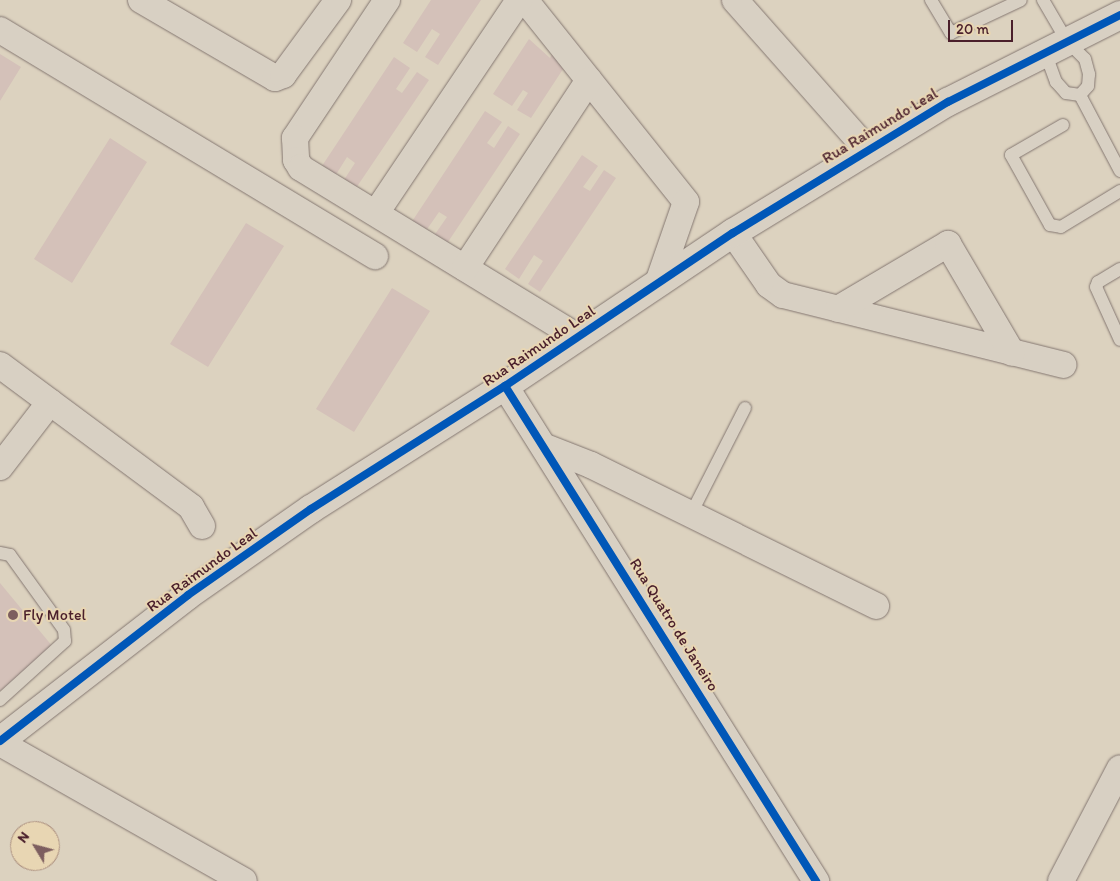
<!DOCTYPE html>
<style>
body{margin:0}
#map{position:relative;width:1120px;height:881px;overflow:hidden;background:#dcd2bf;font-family:Itim,sans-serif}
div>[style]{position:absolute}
.building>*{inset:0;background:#d4c1b9}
.roads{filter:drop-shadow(0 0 1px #847771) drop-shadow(0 0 1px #847771)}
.service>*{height:12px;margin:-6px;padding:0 6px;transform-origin:6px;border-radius:6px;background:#d8d0c3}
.minor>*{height:26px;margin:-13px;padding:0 13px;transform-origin:13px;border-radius:13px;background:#d8d0c3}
.tertiary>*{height:28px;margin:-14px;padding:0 14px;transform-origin:14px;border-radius:14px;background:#d8d0c3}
.cycleway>*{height:8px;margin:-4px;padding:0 4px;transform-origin:4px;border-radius:4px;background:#0057b8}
.dots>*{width:14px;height:14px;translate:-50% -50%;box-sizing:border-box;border:2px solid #e8d6b3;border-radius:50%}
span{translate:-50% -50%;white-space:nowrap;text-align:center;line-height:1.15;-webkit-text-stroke:4px #e8d6b3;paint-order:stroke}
.street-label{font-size:16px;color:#4a1f2b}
.poi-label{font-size:16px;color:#4a1f2b}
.left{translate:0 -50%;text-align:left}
.north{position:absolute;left:10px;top:821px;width:50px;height:50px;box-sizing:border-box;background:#e8d6b3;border:1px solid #a98d7d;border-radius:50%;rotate:307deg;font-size:14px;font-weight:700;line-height:20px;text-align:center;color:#4a1f2b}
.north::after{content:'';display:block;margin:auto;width:18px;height:22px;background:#7d5e5f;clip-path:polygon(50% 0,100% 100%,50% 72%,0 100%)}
.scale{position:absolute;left:948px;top:20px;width:65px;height:22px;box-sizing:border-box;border:2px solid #4a1f2b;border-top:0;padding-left:6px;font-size:15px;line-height:18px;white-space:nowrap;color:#4a1f2b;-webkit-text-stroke:4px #e8d6b3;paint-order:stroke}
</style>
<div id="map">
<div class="building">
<div style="clip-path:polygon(431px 0,481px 0,438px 65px,425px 57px,440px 34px,432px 29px,417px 52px,403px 43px)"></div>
<div style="clip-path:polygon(529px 39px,550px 58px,552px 54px,567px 63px,531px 118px,517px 110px,528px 93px,523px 90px,512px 106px,493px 94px)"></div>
<div style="clip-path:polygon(0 54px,21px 67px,0 101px)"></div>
<div style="clip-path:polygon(394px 57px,410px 68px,396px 89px,402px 93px,417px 72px,429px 80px,352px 194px,340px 186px,355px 163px,347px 157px,332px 181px,318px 172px)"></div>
<div style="clip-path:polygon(485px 111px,502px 122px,487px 143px,494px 148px,508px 126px,520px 134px,444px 248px,431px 240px,447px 217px,439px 212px,423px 235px,409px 226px)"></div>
<div style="clip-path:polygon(110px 138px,147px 162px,72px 283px,34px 259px)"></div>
<div style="clip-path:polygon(582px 155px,598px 166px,583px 187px,590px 191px,604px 170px,616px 178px,540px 292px,528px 284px,543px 261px,534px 255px,519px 279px,505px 269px)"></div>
<div style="clip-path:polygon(246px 223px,284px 246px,208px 367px,170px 344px)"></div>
<div style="clip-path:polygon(392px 288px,430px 311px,354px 432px,316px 409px)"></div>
<div style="clip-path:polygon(0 583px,53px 647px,0 691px)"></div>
</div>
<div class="roads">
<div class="service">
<div style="left:931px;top:0;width:39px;rotate:59deg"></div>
<div style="left:951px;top:33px;width:77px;rotate:-25.2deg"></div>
<div style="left:1043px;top:0;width:48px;rotate:59.7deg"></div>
<div style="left:1067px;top:41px;width:25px;rotate:45deg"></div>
<div style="left:1085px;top:59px;width:16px;rotate:75deg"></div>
<div style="left:1089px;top:74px;width:12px;rotate:95deg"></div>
<div style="left:1088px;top:86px;width:12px;rotate:132deg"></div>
<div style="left:1080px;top:95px;width:14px;rotate:-172deg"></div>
<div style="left:1066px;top:93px;width:15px;rotate:-132deg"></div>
<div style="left:1056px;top:82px;width:33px;rotate:-110deg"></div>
<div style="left:1080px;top:95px;width:86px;rotate:62.2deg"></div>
<div style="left:1063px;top:125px;width:60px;rotate:150deg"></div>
<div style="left:1011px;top:155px;width:80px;rotate:60.9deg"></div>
<div style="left:1050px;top:225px;width:11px;rotate:10deg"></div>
<div style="left:1061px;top:227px;width:69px;rotate:-31.4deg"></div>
<div style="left:1120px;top:269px;width:26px;rotate:149deg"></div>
<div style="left:1098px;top:282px;width:5px;rotate:112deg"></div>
<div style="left:1096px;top:287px;width:58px;rotate:65.6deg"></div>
<div style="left:691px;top:514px;width:119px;rotate:-63deg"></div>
<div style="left:0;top:553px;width:10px;rotate:11deg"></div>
<div style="left:10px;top:555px;width:92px;rotate:54.2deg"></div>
<div style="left:64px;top:630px;width:11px;rotate:85deg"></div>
<div style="left:65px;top:641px;width:88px;rotate:137.8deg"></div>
</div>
<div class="minor">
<div style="left:141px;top:0;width:155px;rotate:30.2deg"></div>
<div style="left:275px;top:78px;width:9px;rotate:-21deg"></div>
<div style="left:283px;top:75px;width:93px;rotate:-53.7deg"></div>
<div style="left:387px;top:0;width:166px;rotate:123.7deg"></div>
<div style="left:295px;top:138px;width:22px;rotate:87deg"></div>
<div style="left:296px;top:160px;width:9px;rotate:58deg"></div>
<div style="left:301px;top:168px;width:324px;rotate:31.4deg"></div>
<div style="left:525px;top:0;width:258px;rotate:51.4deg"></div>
<div style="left:686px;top:202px;width:86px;rotate:109.1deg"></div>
<div style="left:735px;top:0;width:198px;rotate:48.5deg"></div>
<div style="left:0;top:30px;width:438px;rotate:31.1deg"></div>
<div style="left:376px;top:213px;width:257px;rotate:-56.1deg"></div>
<div style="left:733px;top:233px;width:63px;rotate:55.3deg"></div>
<div style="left:769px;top:285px;width:17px;rotate:36deg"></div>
<div style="left:783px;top:295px;width:289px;rotate:14deg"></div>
<div style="left:465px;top:268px;width:225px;rotate:-56.6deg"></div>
<div style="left:838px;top:309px;width:128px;rotate:-30.6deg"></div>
<div style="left:948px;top:244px;width:126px;rotate:59.6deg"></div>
<div style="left:0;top:365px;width:238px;rotate:36.6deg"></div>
<div style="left:191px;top:507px;width:22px;rotate:60deg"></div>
<div style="left:505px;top:386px;width:585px;rotate:57.86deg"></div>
<div style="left:548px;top:448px;width:46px;rotate:21.6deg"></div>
<div style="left:591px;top:465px;width:318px;rotate:26.3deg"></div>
<div style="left:0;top:467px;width:82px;rotate:-52.4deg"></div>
<div style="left:0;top:743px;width:280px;rotate:29.5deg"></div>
<div style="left:1061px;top:881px;width:127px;rotate:-62.4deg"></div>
</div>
<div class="tertiary">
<div style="left:0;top:741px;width:238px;rotate:-37.8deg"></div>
<div style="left:188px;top:595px;width:150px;rotate:-35deg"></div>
<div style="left:311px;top:509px;width:230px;rotate:-32.4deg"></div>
<div style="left:505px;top:386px;width:275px;rotate:-33.9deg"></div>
<div style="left:733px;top:233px;width:252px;rotate:-31.4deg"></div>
<div style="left:948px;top:102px;width:193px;rotate:-26.8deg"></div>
</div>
</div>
<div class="cycleway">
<div style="left:505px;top:386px;width:585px;rotate:57.86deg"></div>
<div style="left:0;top:741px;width:238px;rotate:-37.8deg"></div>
<div style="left:188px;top:595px;width:150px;rotate:-35deg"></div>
<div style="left:311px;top:509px;width:230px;rotate:-32.4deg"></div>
<div style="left:505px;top:386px;width:275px;rotate:-33.9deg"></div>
<div style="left:733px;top:233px;width:252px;rotate:-31.4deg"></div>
<div style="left:948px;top:102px;width:193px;rotate:-26.8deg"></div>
</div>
<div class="dots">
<div style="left:13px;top:615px;background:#7d5e5f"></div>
</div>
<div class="street-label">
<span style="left:880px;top:126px;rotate:-31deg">Rua Raimundo Leal</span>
<span style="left:539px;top:346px;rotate:-34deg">Rua Raimundo Leal</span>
<span style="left:202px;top:570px;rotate:-36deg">Rua Raimundo Leal</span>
<span style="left:674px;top:625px;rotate:58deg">Rua Quatro de Janeiro</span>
</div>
<div class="poi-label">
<span class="left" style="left:23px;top:615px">Fly Motel</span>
</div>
<div class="north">N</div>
<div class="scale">20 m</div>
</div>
